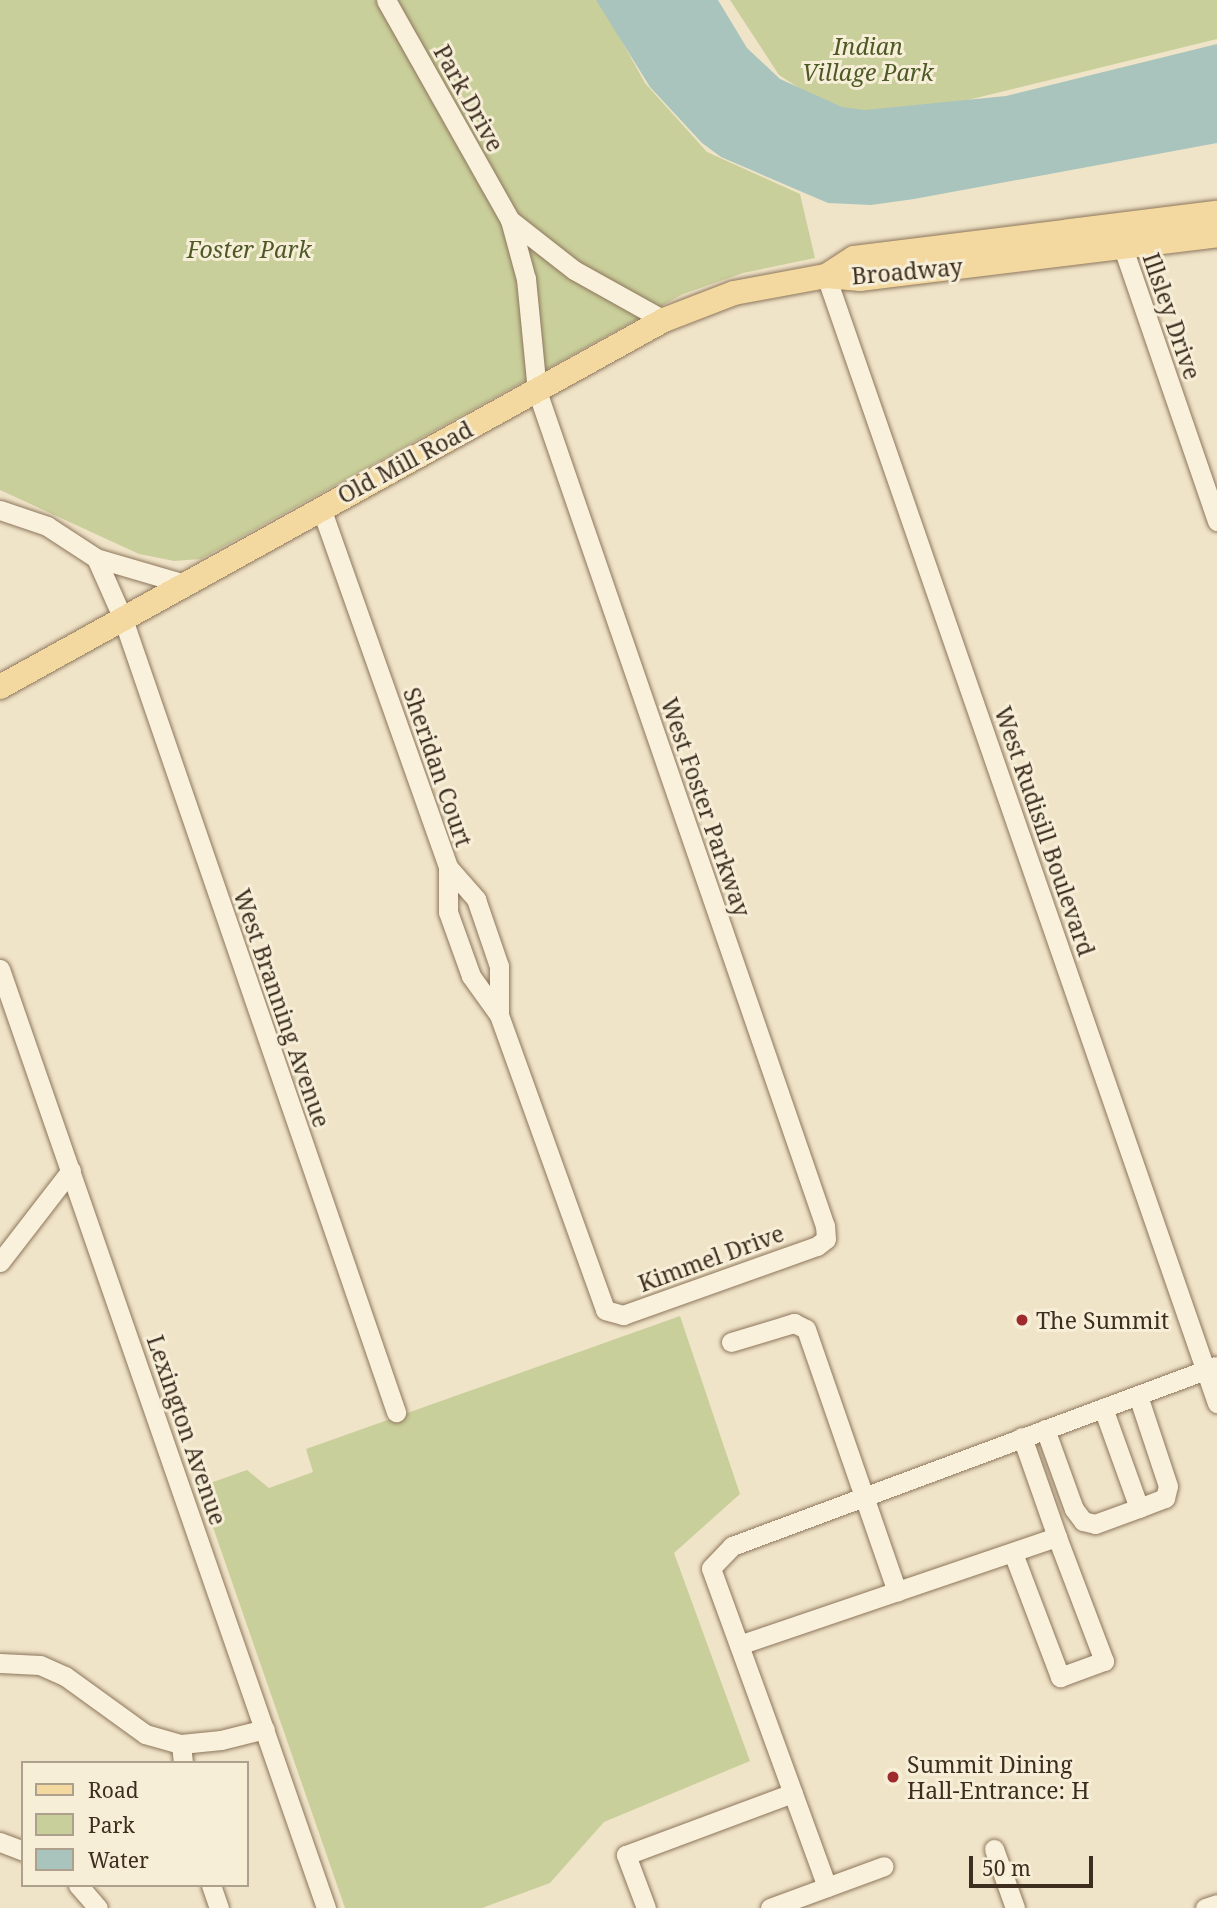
<!DOCTYPE html>
<style>
body{margin:0}
#map{position:relative;width:1217px;height:1908px;overflow:hidden;background:#f0e4c8;font-family:"Noto Serif",serif}
div>[style]{position:absolute}
.green>*{inset:0;background:#c9cf9b}
.water>*{inset:0;background:#a9c4bc}
.roads{filter:drop-shadow(0 0 2px #8d765c) drop-shadow(0 0 2px #8d765c)}
.minor>*{height:19px;margin:-9.5px;padding:0 9.5px;transform-origin:9.5px;border-radius:9.5px;background:#faf1dc}
.major>*{height:24px;margin:-12px;padding:0 12px;transform-origin:12px;border-radius:12px;background:#f3d9a0}
.dots>*{width:19px;height:19px;translate:-50% -50%;box-sizing:border-box;border:4px solid #f7eed8;border-radius:50%}
span{translate:-50% -50%;white-space:nowrap;text-align:center;line-height:1.15;-webkit-text-stroke:6px #f7eed8;paint-order:stroke}
.park-label{font-size:23px;color:#4d5a26;font-style:italic}
.street-label{font-size:23px;color:#3d2e20}
.poi-label{font-size:23px;color:#3d2e20}
.left{translate:0 -50%;text-align:left}
.legend{position:absolute;left:21px;top:1761px;width:228px;height:126px;box-sizing:border-box;background:#f7eed8;border:2px solid #ada18e;margin:0;padding:9px 12px;list-style:none;font-size:21px;color:#3d2e20}
.legend li{display:flex;align-items:center;gap:14px;height:35px}
.legend b{width:35px;border:2px solid #ada18e}
.scale{position:absolute;left:969px;top:1856px;width:124px;height:32px;box-sizing:border-box;border:4px solid #3d2e20;border-top:0;padding-left:9px;font-size:21px;line-height:24px;white-space:nowrap;color:#3d2e20;-webkit-text-stroke:5px #f7eed8;paint-order:stroke}
</style>
<div id="map">
<div class="green">
<div style="clip-path:polygon(0 0,599px 0,645px 83px,707px 152px,800px 194px,815px 258px,743px 273px,683px 294px,201px 559px,174px 561px,139px 554px,0 490px)"></div>
<div style="clip-path:polygon(730px 0,1217px 0,1217px 39px,882px 121px,844px 117px,779px 75px)"></div>
<div style="clip-path:polygon(680px 1316px,740px 1494px,674px 1553px,750px 1761px,604px 1822px,550px 1883px,482px 1908px,345px 1908px,199px 1487px,247px 1470px,269px 1488px,313px 1472px,306px 1449px)"></div>
</div>
<div class="water">
<div style="clip-path:polygon(596px 0,718px 0,747px 48px,780px 79px,842px 107px,865px 110px,1006px 96px,1217px 44px,1217px 143px,914px 199px,871px 205px,828px 203px,721px 157px,702px 143px,650px 87px)"></div>
</div>
<div class="roads">
<div class="minor">
<div style="left:386px;top:0;width:253px;rotate:60.6deg"></div>
<div style="left:1122px;top:245px;width:292px;rotate:71deg"></div>
<div style="left:826px;top:276px;width:1193px;rotate:70.87deg"></div>
<div style="left:321px;top:508px;width:381px;rotate:70.5deg"></div>
<div style="left:448px;top:867px;width:45px;rotate:90deg"></div>
<div style="left:448px;top:912px;width:68px;rotate:70.2deg"></div>
<div style="left:471px;top:976px;width:48px;rotate:54.3deg"></div>
<div style="left:499px;top:1015px;width:313px;rotate:70.2deg"></div>
<div style="left:605px;top:1310px;width:19px;rotate:16deg"></div>
<div style="left:623px;top:1315px;width:206px;rotate:-19.6deg"></div>
<div style="left:817px;top:1246px;width:11px;rotate:-38deg"></div>
<div style="left:826px;top:1239px;width:13px;rotate:-94deg"></div>
<div style="left:825px;top:1226px;width:883px;rotate:-109.03deg"></div>
<div style="left:537px;top:391px;width:113px;rotate:-95.6deg"></div>
<div style="left:526px;top:279px;width:61px;rotate:-105.2deg"></div>
<div style="left:510px;top:220px;width:81px;rotate:38deg"></div>
<div style="left:574px;top:270px;width:103px;rotate:29.1deg"></div>
<div style="left:0;top:510px;width:50px;rotate:18.8deg"></div>
<div style="left:47px;top:526px;width:59px;rotate:33.1deg"></div>
<div style="left:96px;top:558px;width:67px;rotate:66.1deg"></div>
<div style="left:123px;top:619px;width:839px;rotate:71deg"></div>
<div style="left:96px;top:558px;width:93px;rotate:16.3deg"></div>
<div style="left:448px;top:867px;width:43px;rotate:48.8deg"></div>
<div style="left:476px;top:899px;width:71px;rotate:71.1deg"></div>
<div style="left:499px;top:966px;width:49px;rotate:90deg"></div>
<div style="left:0;top:969px;width:994px;rotate:70.85deg"></div>
<div style="left:0;top:1262px;width:116px;rotate:-52.3deg"></div>
<div style="left:731px;top:1342px;width:66px;rotate:-16.8deg"></div>
<div style="left:794px;top:1323px;width:13px;rotate:27deg"></div>
<div style="left:806px;top:1329px;width:278px;rotate:70.9deg"></div>
<div style="left:1103px;top:1408px;width:106px;rotate:70.2deg"></div>
<div style="left:1045px;top:1429px;width:85px;rotate:70.1deg"></div>
<div style="left:1074px;top:1509px;width:15px;rotate:53deg"></div>
<div style="left:1083px;top:1521px;width:12px;rotate:14deg"></div>
<div style="left:1095px;top:1524px;width:47px;rotate:-20deg"></div>
<div style="left:1139px;top:1508px;width:28px;rotate:-21deg"></div>
<div style="left:1165px;top:1498px;width:12px;rotate:-76deg"></div>
<div style="left:1168px;top:1486px;width:95px;rotate:-108.4deg"></div>
<div style="left:1013px;top:1553px;width:133px;rotate:69.2deg"></div>
<div style="left:1060px;top:1677px;width:47px;rotate:-20deg"></div>
<div style="left:1104px;top:1661px;width:133px;rotate:-110.8deg"></div>
<div style="left:739px;top:1645px;width:336px;rotate:-18.8deg"></div>
<div style="left:1057px;top:1537px;width:106px;rotate:-109.3deg"></div>
<div style="left:0;top:1663px;width:40px;rotate:2.9deg"></div>
<div style="left:40px;top:1665px;width:27px;rotate:24deg"></div>
<div style="left:65px;top:1676px;width:99px;rotate:35.9deg"></div>
<div style="left:145px;top:1734px;width:37px;rotate:16deg"></div>
<div style="left:181px;top:1744px;width:40px;rotate:-5.7deg"></div>
<div style="left:221px;top:1740px;width:45px;rotate:-14deg"></div>
<div style="left:181px;top:1744px;width:19px;rotate:84deg"></div>
<div style="left:0;top:1842px;width:25px;rotate:21deg"></div>
<div style="left:994px;top:1849px;width:63px;rotate:70.4deg"></div>
<div style="left:78px;top:1885px;width:30px;rotate:49deg"></div>
<div style="left:211px;top:1885px;width:24px;rotate:71deg"></div>
<div style="left:827px;top:1887px;width:339px;rotate:-110deg"></div>
<div style="left:711px;top:1568px;width:30px;rotate:-46deg"></div>
<div style="left:732px;top:1546px;width:516px;rotate:-20.4deg"></div>
<div style="left:646px;top:1908px;width:57px;rotate:-110.7deg"></div>
<div style="left:626px;top:1855px;width:178px;rotate:-20.4deg"></div>
<div style="left:770px;top:1908px;width:121px;rotate:-20.2deg"></div>
<div style="left:1205px;top:1908px;width:13px;rotate:-18deg"></div>
</div>
<div class="major">
<div style="left:826px;top:276px;width:33px;rotate:-33deg"></div>
<div style="left:854px;top:258px;width:366px;rotate:-7.1deg"></div>
<div style="left:0;top:687px;width:759px;rotate:-28.93deg"></div>
<div style="left:664px;top:320px;width:75px;rotate:-21.1deg"></div>
<div style="left:734px;top:293px;width:94px;rotate:-10.5deg"></div>
<div style="left:826px;top:276px;width:35px;rotate:5deg"></div>
<div style="left:861px;top:279px;width:359px;rotate:-7deg"></div>
</div>
</div>
<div class="dots">
<div style="left:1022px;top:1320px;background:#9e2a2b"></div>
<div style="left:893px;top:1777px;background:#9e2a2b"></div>
</div>
<div class="park-label">
<span style="left:868px;top:59px">Indian<br>Village Park</span>
<span style="left:249px;top:249px">Foster Park</span>
</div>
<div class="street-label">
<span style="left:469px;top:98px;rotate:61deg">Park Drive</span>
<span style="left:907px;top:271px;rotate:-5deg">Broadway</span>
<span style="left:1172px;top:316px;rotate:71deg">Illsley Drive</span>
<span style="left:405px;top:462px;rotate:-28deg">Old Mill Road</span>
<span style="left:438px;top:767px;rotate:71deg">Sheridan Court</span>
<span style="left:706px;top:807px;rotate:71deg">West Foster Parkway</span>
<span style="left:1045px;top:831px;rotate:71deg">West Rudisill Boulevard</span>
<span style="left:282px;top:1008px;rotate:71deg">West Branning Avenue</span>
<span style="left:711px;top:1258px;rotate:-20deg">Kimmel Drive</span>
<span style="left:187px;top:1430px;rotate:71deg">Lexington Avenue</span>
</div>
<div class="poi-label">
<span class="left" style="left:1036px;top:1320px">The Summit</span>
<span class="left" style="left:907px;top:1777px">Summit Dining<br>Hall-Entrance: H</span>
</div>
<ul class="legend">
<li><b style="height:9px;background:#f3d9a0"></b>Road</li>
<li><b style="height:19px;background:#c9cf9b"></b>Park</li>
<li><b style="height:19px;background:#a9c4bc"></b>Water</li>
</ul>
<div class="scale">50 m</div>
</div>
